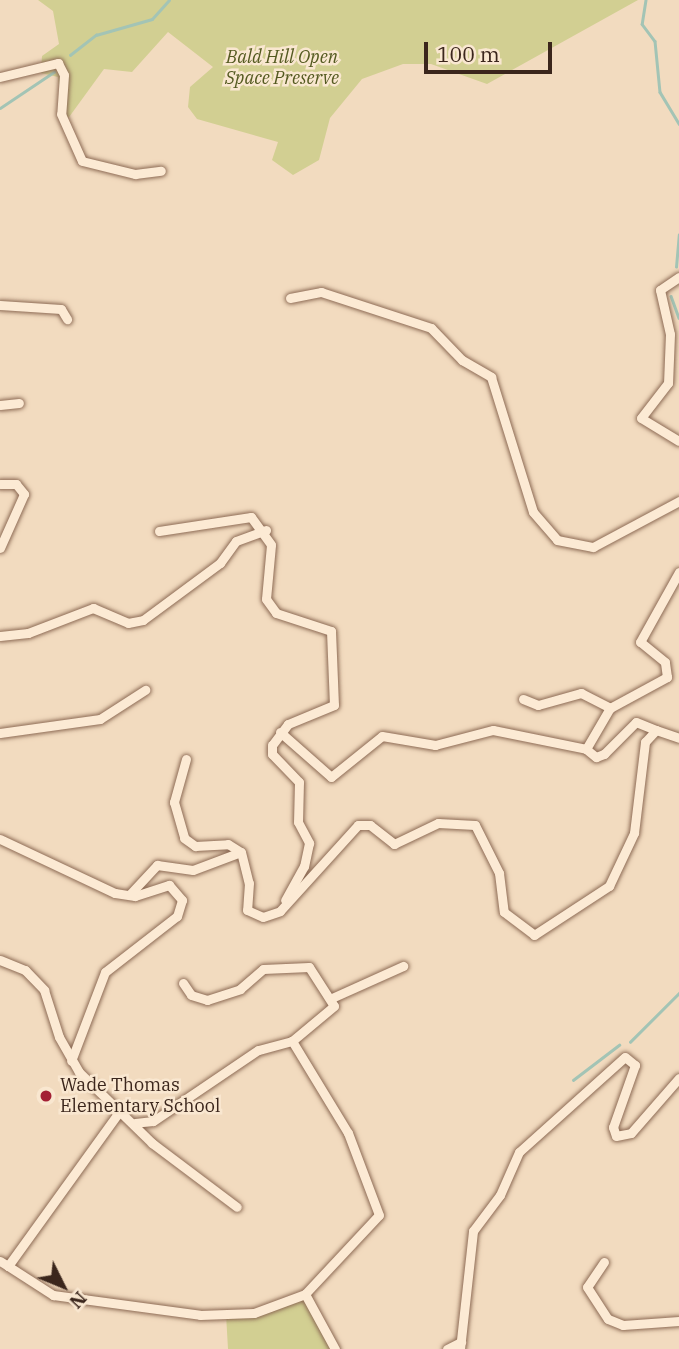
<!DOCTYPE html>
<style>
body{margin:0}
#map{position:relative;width:679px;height:1349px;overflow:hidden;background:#f2dbbf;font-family:"IBM Plex Serif",serif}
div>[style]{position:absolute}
.green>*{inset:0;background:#d2cf92}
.stream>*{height:2.5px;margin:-1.25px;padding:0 1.25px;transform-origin:1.25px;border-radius:1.25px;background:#a3c4b5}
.roads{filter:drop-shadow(0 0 2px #8d6b55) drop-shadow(0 0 2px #8d6b55)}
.minor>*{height:9px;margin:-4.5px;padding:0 4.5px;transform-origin:4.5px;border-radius:4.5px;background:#fcead4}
.dots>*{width:19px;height:19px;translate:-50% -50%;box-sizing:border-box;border:4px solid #f9e7d0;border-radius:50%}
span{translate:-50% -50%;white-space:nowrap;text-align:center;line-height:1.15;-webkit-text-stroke:5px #f9e7d0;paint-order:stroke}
.park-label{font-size:18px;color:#545a20;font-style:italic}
.poi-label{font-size:18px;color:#3b261c}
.left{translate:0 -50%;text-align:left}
.north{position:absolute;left:28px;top:1251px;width:70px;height:70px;-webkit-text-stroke:5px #f9e7d0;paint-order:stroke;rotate:133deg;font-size:19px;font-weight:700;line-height:28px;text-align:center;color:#3b261c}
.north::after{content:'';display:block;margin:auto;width:24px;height:32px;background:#3b261c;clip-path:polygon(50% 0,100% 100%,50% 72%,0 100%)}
.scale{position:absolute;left:424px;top:42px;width:128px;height:32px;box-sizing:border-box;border:4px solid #3b261c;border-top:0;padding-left:9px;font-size:21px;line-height:24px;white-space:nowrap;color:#3b261c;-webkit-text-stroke:5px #f9e7d0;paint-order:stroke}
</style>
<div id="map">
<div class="green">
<div style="clip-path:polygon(38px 0,638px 0,487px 84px,431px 64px,403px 64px,362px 79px,330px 118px,319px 160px,293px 175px,272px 160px,278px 142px,197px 119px,188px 107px,190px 87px,213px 67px,168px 32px,132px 72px,104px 69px,64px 124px,58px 77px,41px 73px,42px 56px,59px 44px,53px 11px)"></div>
<div style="clip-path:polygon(305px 1294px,335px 1349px,228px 1349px,226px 1314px,254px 1313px)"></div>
</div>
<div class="stream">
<div style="left:646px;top:0;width:24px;rotate:99deg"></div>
<div style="left:642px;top:24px;width:21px;rotate:53deg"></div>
<div style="left:655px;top:41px;width:51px;rotate:84.4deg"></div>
<div style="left:660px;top:92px;width:37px;rotate:59deg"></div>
<div style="left:70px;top:55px;width:33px;rotate:-38deg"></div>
<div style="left:96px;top:35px;width:58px;rotate:-15.9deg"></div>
<div style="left:152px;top:19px;width:25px;rotate:-48deg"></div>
<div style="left:0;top:108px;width:65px;rotate:-33.7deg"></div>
<div style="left:676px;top:267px;width:32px;rotate:-85deg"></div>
<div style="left:671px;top:296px;width:23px;rotate:70deg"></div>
<div style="left:630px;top:1042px;width:69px;rotate:-45deg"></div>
<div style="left:573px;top:1080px;width:58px;rotate:-37.3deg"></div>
</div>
<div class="roads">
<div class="minor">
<div style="left:0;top:77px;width:60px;rotate:-13.6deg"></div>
<div style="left:58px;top:63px;width:13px;rotate:63deg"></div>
<div style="left:64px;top:75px;width:39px;rotate:94deg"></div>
<div style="left:61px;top:114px;width:51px;rotate:65.9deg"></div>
<div style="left:82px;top:161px;width:55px;rotate:13.8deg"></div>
<div style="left:135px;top:174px;width:26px;rotate:-7deg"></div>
<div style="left:679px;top:277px;width:23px;rotate:146deg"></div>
<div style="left:660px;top:290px;width:45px;rotate:77.2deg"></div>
<div style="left:670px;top:334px;width:49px;rotate:92.3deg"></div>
<div style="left:668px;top:383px;width:44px;rotate:127.6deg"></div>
<div style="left:641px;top:418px;width:44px;rotate:31.2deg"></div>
<div style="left:290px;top:298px;width:32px;rotate:-11deg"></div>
<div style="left:321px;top:292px;width:116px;rotate:18.1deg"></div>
<div style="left:431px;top:328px;width:45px;rotate:45.9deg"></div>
<div style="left:462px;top:360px;width:34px;rotate:30deg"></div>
<div style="left:491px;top:377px;width:141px;rotate:72.7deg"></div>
<div style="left:533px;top:512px;width:37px;rotate:49deg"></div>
<div style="left:557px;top:540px;width:37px;rotate:11deg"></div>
<div style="left:593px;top:547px;width:98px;rotate:-28.1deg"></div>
<div style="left:0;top:305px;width:61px;rotate:3.8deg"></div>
<div style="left:61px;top:309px;width:12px;rotate:59deg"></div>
<div style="left:0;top:405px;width:19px;rotate:-6deg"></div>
<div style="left:0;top:484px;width:16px"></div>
<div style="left:16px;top:484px;width:13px;rotate:51deg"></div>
<div style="left:24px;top:494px;width:59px;rotate:114deg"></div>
<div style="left:159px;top:531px;width:93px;rotate:-8.7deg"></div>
<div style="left:251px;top:517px;width:34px;rotate:54deg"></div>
<div style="left:271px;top:545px;width:54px;rotate:95.3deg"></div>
<div style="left:266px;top:599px;width:17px;rotate:54deg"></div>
<div style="left:276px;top:613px;width:58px;rotate:18.1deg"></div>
<div style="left:331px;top:631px;width:74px;rotate:87.7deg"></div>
<div style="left:334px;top:705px;width:50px;rotate:157.6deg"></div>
<div style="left:288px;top:724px;width:26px;rotate:127deg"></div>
<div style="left:272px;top:745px;width:9px;rotate:90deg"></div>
<div style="left:272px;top:754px;width:39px;rotate:46deg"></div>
<div style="left:299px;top:782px;width:40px;rotate:91.4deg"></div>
<div style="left:298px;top:822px;width:24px;rotate:62deg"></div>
<div style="left:309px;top:843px;width:24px;rotate:102deg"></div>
<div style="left:304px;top:866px;width:39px;rotate:119deg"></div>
<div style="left:0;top:636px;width:28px;rotate:-6deg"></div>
<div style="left:28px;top:633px;width:70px;rotate:-21deg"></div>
<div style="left:93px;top:608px;width:38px;rotate:23deg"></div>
<div style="left:128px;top:623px;width:15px;rotate:-11deg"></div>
<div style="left:143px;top:620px;width:96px;rotate:-36.5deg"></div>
<div style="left:220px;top:563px;width:27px;rotate:-54deg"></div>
<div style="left:236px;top:541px;width:32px;rotate:-20deg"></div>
<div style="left:523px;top:699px;width:16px;rotate:22deg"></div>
<div style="left:538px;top:705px;width:45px;rotate:-15.6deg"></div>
<div style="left:581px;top:693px;width:33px;rotate:27deg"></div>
<div style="left:280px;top:732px;width:68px;rotate:41.4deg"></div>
<div style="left:331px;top:777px;width:65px;rotate:-38.8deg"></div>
<div style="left:382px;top:736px;width:54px;rotate:9.6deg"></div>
<div style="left:435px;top:745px;width:60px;rotate:-14.5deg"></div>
<div style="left:493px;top:730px;width:95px;rotate:11.5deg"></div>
<div style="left:586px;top:749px;width:48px;rotate:-59.7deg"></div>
<div style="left:610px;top:708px;width:65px;rotate:-28.5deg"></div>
<div style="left:667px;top:677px;width:15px;rotate:-98deg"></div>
<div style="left:665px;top:662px;width:32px;rotate:-141deg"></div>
<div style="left:640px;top:642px;width:80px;rotate:-60.9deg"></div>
<div style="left:0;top:733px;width:101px;rotate:-8deg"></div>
<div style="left:100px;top:719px;width:54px;rotate:-32.8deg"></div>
<div style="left:586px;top:749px;width:13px;rotate:39deg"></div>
<div style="left:596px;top:757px;width:9px;rotate:-21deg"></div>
<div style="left:604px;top:754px;width:45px;rotate:-45deg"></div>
<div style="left:636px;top:722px;width:22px;rotate:22deg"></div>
<div style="left:186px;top:759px;width:45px;rotate:105.6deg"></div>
<div style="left:174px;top:802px;width:37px;rotate:74deg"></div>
<div style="left:184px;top:838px;width:14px;rotate:36deg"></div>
<div style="left:195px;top:846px;width:33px;rotate:-3deg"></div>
<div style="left:228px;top:844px;width:15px;rotate:32deg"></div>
<div style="left:0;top:839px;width:127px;rotate:25.2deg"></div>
<div style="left:115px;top:893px;width:20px;rotate:9deg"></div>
<div style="left:135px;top:896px;width:36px;rotate:-18deg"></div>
<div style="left:169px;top:885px;width:20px;rotate:49deg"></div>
<div style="left:182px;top:900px;width:17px;rotate:107deg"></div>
<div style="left:177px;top:916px;width:91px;rotate:142.1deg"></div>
<div style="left:105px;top:972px;width:95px;rotate:110.9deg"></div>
<div style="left:241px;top:852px;width:32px;rotate:76deg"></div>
<div style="left:249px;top:883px;width:27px;rotate:94deg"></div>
<div style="left:247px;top:910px;width:17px;rotate:24deg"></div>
<div style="left:263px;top:917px;width:18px;rotate:-19deg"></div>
<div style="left:280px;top:911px;width:116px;rotate:-47.8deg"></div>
<div style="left:358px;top:825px;width:12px"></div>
<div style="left:370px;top:825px;width:31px;rotate:38deg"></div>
<div style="left:394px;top:844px;width:49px;rotate:-25.5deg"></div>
<div style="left:438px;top:823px;width:37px;rotate:3deg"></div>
<div style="left:475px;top:825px;width:54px;rotate:63.4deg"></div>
<div style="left:499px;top:873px;width:39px;rotate:83deg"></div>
<div style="left:504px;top:912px;width:38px;rotate:37deg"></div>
<div style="left:534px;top:935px;width:90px;rotate:-33.2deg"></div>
<div style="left:609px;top:886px;width:59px;rotate:-64.7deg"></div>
<div style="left:634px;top:833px;width:92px;rotate:-83.1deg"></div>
<div style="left:645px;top:742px;width:16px;rotate:-47deg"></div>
<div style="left:656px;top:730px;width:24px;rotate:19deg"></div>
<div style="left:130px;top:894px;width:40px;rotate:-47deg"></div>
<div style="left:157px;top:865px;width:36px;rotate:8deg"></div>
<div style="left:193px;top:870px;width:51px;rotate:-20.6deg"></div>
<div style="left:0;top:960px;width:27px;rotate:22deg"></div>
<div style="left:25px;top:970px;width:28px;rotate:46deg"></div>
<div style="left:44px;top:990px;width:49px;rotate:72.3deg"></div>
<div style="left:59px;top:1037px;width:40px;rotate:60.3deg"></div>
<div style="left:79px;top:1072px;width:102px;rotate:44.2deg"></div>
<div style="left:152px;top:1143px;width:106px;rotate:37deg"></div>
<div style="left:183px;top:983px;width:14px;rotate:56deg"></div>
<div style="left:191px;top:995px;width:17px;rotate:17deg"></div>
<div style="left:207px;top:1000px;width:35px;rotate:-18deg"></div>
<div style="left:240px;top:989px;width:30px;rotate:-41deg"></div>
<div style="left:263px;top:969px;width:46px;rotate:-2.5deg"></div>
<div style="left:309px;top:967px;width:46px;rotate:57.3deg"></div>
<div style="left:334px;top:1006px;width:55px;rotate:140.2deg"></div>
<div style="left:334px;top:997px;width:76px;rotate:-24.2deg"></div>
<div style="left:0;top:1261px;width:9px;rotate:32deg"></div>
<div style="left:8px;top:1266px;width:190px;rotate:-54.2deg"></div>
<div style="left:604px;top:1262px;width:30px;rotate:124deg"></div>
<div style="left:587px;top:1287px;width:38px;rotate:57deg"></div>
<div style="left:608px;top:1319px;width:16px;rotate:22deg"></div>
<div style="left:623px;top:1325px;width:56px;rotate:-4.1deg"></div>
<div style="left:8px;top:1266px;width:54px;rotate:32.8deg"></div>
<div style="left:53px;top:1295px;width:148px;rotate:7.7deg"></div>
<div style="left:200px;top:1315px;width:54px;rotate:-2.1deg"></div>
<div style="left:254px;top:1313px;width:54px;rotate:-20.4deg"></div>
<div style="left:305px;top:1294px;width:108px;rotate:-46.9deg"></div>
<div style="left:379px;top:1215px;width:88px;rotate:-110.7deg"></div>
<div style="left:348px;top:1133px;width:108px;rotate:-121.3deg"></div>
<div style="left:292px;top:1041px;width:35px;rotate:165deg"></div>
<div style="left:258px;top:1050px;width:127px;rotate:145.9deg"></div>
<div style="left:153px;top:1121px;width:18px;rotate:174deg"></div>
<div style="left:305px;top:1294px;width:63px;rotate:61.4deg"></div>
<div style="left:447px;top:1349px;width:16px;rotate:-27deg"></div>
<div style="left:460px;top:1349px;width:119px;rotate:-83.7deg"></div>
<div style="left:473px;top:1231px;width:45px;rotate:-53.1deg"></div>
<div style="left:500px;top:1195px;width:47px;rotate:-66.2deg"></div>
<div style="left:519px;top:1152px;width:142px;rotate:-41.9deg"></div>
<div style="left:625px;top:1057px;width:13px;rotate:39deg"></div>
<div style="left:635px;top:1065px;width:66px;rotate:109.5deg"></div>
<div style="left:613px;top:1127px;width:9px;rotate:72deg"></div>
<div style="left:616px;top:1136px;width:15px;rotate:-11deg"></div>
<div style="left:631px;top:1133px;width:73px;rotate:-48.9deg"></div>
</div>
</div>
<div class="dots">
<div style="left:46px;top:1096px;background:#a31f34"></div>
</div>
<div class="park-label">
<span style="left:282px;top:68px">Bald Hill Open<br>Space Preserve</span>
</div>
<div class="poi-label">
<span class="left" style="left:60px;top:1096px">Wade Thomas<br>Elementary School</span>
</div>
<div class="north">N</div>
<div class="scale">100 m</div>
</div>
